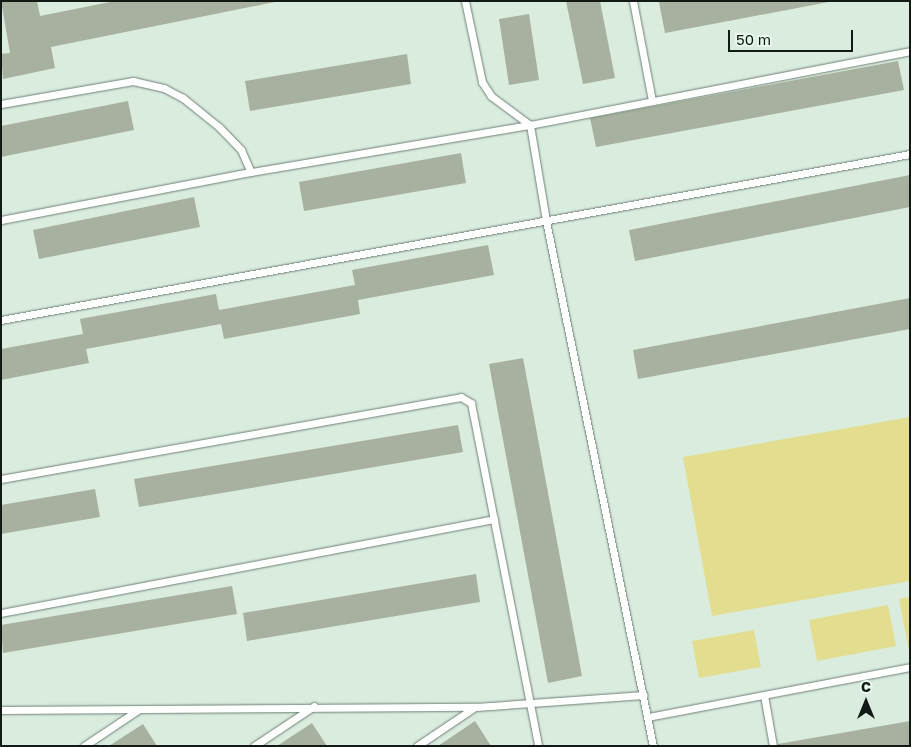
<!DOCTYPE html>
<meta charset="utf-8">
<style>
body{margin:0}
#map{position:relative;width:911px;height:747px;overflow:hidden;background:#d9ecde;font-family:"Golos Text",sans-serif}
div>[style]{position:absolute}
.green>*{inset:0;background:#e3dd8f}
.building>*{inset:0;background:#a8b19f}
.roads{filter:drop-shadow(0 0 1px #6f8073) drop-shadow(0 0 1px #6f8073)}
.lane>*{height:7px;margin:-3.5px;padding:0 3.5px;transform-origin:3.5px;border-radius:3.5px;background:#fff}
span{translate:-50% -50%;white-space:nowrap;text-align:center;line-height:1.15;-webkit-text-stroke:4px #e6f9eb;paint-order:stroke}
.frame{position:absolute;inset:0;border:2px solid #131915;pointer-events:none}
.north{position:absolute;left:841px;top:677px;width:50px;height:50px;-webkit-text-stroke:4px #e6f9eb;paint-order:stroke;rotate:0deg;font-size:14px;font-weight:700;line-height:20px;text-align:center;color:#131915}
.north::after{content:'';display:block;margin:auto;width:18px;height:22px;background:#131915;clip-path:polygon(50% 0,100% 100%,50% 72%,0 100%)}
.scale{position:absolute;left:728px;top:30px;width:125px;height:22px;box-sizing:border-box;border:2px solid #131915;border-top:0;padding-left:6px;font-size:15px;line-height:18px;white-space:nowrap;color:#131915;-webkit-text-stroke:4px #e6f9eb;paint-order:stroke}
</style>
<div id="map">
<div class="green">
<div style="clip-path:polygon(910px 417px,910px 581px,712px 616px,683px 457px)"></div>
<div style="clip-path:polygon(910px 597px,910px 651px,909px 651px,899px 599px)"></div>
<div style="clip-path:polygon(888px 605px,896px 646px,817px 661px,809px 620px)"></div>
<div style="clip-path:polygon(754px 630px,761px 667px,699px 678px,692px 641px)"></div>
</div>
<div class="building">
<div style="clip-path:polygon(1px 1px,37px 1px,40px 16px,115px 1px,275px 2px,51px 47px,55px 68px,3px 79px,1px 54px,10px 53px)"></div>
<div style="clip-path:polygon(566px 1px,600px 1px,615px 78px,583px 84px)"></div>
<div style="clip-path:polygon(834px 1px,665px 33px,659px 2px,661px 1px)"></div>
<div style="clip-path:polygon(529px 14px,539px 80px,509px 85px,499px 19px)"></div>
<div style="clip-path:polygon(407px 54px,411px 84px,250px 111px,245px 81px)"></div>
<div style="clip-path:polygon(898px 61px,904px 90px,596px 147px,590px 118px)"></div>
<div style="clip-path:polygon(128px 101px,134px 130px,1px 157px,1px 126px)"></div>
<div style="clip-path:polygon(461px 153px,466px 183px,304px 211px,299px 182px)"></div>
<div style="clip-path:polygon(910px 175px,910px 207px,635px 261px,629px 230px)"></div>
<div style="clip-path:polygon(194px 197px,200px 227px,39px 259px,33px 230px)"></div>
<div style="clip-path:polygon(488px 245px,494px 275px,358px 300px,360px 314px,224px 339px,221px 324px,86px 349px,89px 363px,1px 380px,1px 349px,83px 334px,80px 319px,216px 294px,219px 310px,355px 285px,352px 270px)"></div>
<div style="clip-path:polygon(910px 298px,910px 329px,638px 379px,633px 350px)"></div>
<div style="clip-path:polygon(523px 358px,582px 676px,548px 683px,489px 364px)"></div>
<div style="clip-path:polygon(458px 425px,463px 452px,139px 507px,134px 479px)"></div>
<div style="clip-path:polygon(95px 489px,100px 517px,1px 534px,1px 505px)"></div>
<div style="clip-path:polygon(476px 574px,480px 602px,247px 641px,243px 613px)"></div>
<div style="clip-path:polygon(232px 586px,237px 614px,3px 653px,1px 625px)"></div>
<div style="clip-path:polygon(475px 721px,491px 746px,438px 746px)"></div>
<div style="clip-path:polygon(910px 721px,910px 746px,778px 746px,778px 744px)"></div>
<div style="clip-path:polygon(312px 723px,327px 746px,277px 746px)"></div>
<div style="clip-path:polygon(143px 724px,157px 746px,109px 746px)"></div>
</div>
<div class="roads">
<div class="lane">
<div style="left:465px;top:1px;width:83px;rotate:78.1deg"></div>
<div style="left:482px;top:82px;width:17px;rotate:57deg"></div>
<div style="left:491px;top:96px;width:49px;rotate:36.6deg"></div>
<div style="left:530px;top:125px;width:97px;rotate:80.5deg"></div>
<div style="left:546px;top:221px;width:536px;rotate:78.48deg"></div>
<div style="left:633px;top:1px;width:102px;rotate:79.2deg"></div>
<div style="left:1px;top:104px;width:134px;rotate:-9.9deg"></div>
<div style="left:133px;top:81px;width:32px;rotate:13deg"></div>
<div style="left:164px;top:88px;width:21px;rotate:28deg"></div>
<div style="left:183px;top:98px;width:46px;rotate:38.9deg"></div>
<div style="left:219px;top:127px;width:32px;rotate:46deg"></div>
<div style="left:241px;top:150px;width:24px;rotate:66deg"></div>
<div style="left:1px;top:220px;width:255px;rotate:-10.9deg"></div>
<div style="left:251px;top:172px;width:283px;rotate:-9.6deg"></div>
<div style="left:530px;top:125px;width:387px;rotate:-11deg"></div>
<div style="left:1px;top:320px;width:924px;rotate:-10.35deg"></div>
<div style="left:1px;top:479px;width:467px;rotate:-10.1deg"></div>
<div style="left:461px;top:397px;width:12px;rotate:31deg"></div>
<div style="left:471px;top:403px;width:349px;rotate:78.9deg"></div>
<div style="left:1px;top:613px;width:502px;rotate:-10.79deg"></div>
<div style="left:764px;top:695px;width:52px;rotate:80deg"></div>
<div style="left:1px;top:710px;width:475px;rotate:-0.4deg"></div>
<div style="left:476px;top:707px;width:168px;rotate:-4.1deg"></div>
<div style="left:648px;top:717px;width:267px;rotate:-10.8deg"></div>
<div style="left:84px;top:746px;width:65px;rotate:-33.7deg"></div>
<div style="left:254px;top:746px;width:72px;rotate:-33.7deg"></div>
<div style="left:417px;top:746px;width:70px;rotate:-33.9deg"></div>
</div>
</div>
<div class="frame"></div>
<div class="north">С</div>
<div class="scale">50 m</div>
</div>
